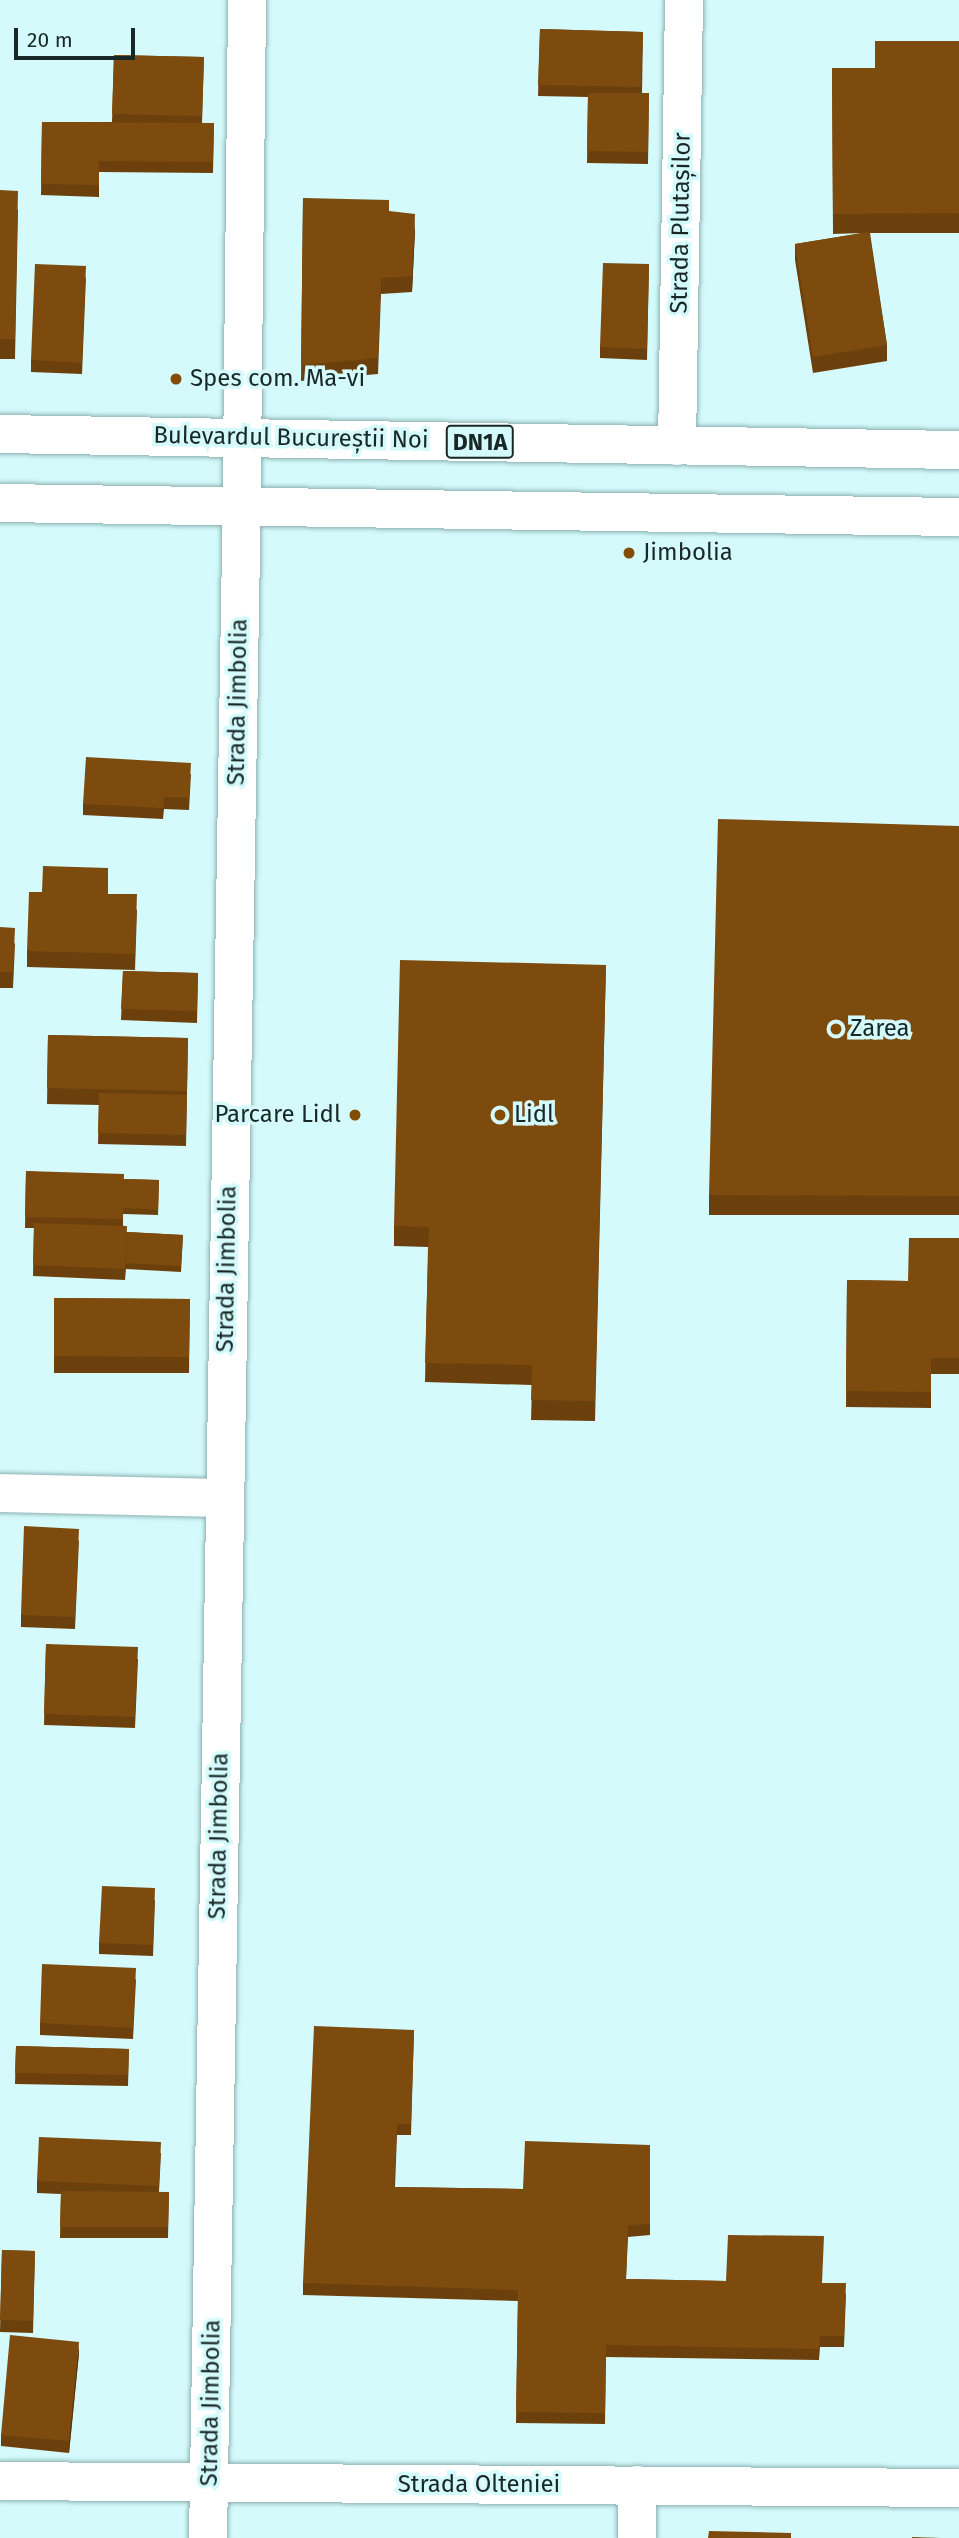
<!DOCTYPE html>
<meta charset="utf-8">
<style>
body{margin:0}
#map{position:relative;width:959px;height:2538px;overflow:hidden;background:#d4fafb;font-family:"Fira Sans",sans-serif}
div>[style]{position:absolute}
.roads{filter:drop-shadow(0 0 2px #8db1b2) drop-shadow(0 0 2px #8db1b2)}
.minor>*{height:38px;margin:-19px;padding:0 19px;transform-origin:19px;border-radius:19px;background:#fff}
.major>*{height:38px;margin:-19px;padding:0 19px;transform-origin:19px;border-radius:19px;background:#fff}
.wall>*{inset:0;background:#6c400d}
.shaded-wall>*{inset:0;background:#58340a}
.building>*{inset:0;background:#7e4b0f}
.dots>*{width:19px;height:19px;translate:-50% -50%;box-sizing:border-box;border:4px solid #d4fafb;border-radius:50%}
span{translate:-50% -50%;white-space:nowrap;text-align:center;line-height:1.15;-webkit-text-stroke:7px #d4fafb;paint-order:stroke}
.shield-label span{padding:2px 5px;background:#d4fafb;border:2px solid;border-radius:5px;-webkit-text-stroke-width:0}
.shield-label{font-size:23px;color:#192727;font-weight:700}
.street-label{font-size:24px;color:#192727}
.poi-label{font-size:24px;color:#192727}
.left{translate:0 -50%;text-align:left}
.right{translate:-100% -50%;text-align:right}
.scale{position:absolute;left:14px;top:28px;width:121px;height:32px;box-sizing:border-box;border:4px solid #192727;border-top:0;padding-left:9px;font-size:21px;line-height:24px;white-space:nowrap;color:#192727;-webkit-text-stroke:5px #d4fafb;paint-order:stroke}
</style>
<div id="map">
<div class="roads">
<div class="minor">
<div style="left:677px;top:446px;width:446px;rotate:-89.1deg"></div>
<div style="left:0;top:1493px;width:224px;rotate:1.3deg"></div>
<div style="left:0;top:2481px;width:959px;rotate:0.42deg"></div>
<div style="left:208px;top:2538px;width:1981px;rotate:-89.05deg"></div>
<div style="left:241px;top:557px;width:557px;rotate:-89.38deg"></div>
<div style="left:637px;top:2538px;width:53px;rotate:-90deg"></div>
</div>
<div class="major">
<div style="left:0;top:434px;width:959px;rotate:0.96deg"></div>
<div style="left:0;top:503px;width:959px;rotate:0.84deg"></div>
</div>
</div>
<div class="wall">
<div style="clip-path:polygon(540px 29px,643px 32px,642px 93px,649px 93px,648px 164px,587px 163px,588px 97px,538px 96px)"></div>
<div style="clip-path:polygon(959px 41px,959px 233px,870px 233px,887px 345px,887px 361px,813px 373px,795px 260px,795px 244px,862px 233px,833px 234px,832px 68px,875px 68px)"></div>
<div style="clip-path:polygon(114px 55px,204px 57px,202px 123px,214px 123px,213px 173px,99px 172px,99px 197px,41px 195px,42px 122px,112px 122px)"></div>
<div style="clip-path:polygon(0 190px,18px 210px,15px 359px,0 359px)"></div>
<div style="clip-path:polygon(303px 198px,389px 211px,415px 230px,412px 292px,381px 294px,378px 374px,301px 381px)"></div>
<div style="clip-path:polygon(649px 264px,647px 360px,600px 358px,600px 347px)"></div>
<div style="clip-path:polygon(86px 277px,82px 374px,31px 372px,31px 360px)"></div>
<div style="clip-path:polygon(191px 774px,189px 810px,164px 809px,163px 819px,83px 815px,83px 804px)"></div>
<div style="clip-path:polygon(959px 826px,959px 1215px,709px 1215px,709px 1195px)"></div>
<div style="clip-path:polygon(42px 892px,108px 894px,137px 910px,135px 970px,27px 967px,27px 951px)"></div>
<div style="clip-path:polygon(0 927px,15px 944px,13px 988px,0 988px)"></div>
<div style="clip-path:polygon(606px 965px,595px 1421px,531px 1420px,532px 1385px,425px 1382px,428px 1247px,394px 1246px,394px 1226px)"></div>
<div style="clip-path:polygon(123px 971px,198px 973px,197px 1023px,121px 1020px)"></div>
<div style="clip-path:polygon(48px 1035px,188px 1038px,186px 1146px,98px 1144px,99px 1105px,47px 1104px)"></div>
<div style="clip-path:polygon(26px 1171px,124px 1179px,159px 1180px,158px 1215px,123px 1214px,123px 1226px,127px 1232px,183px 1235px,181px 1272px,126px 1269px,125px 1280px,33px 1276px,34px 1228px,25px 1228px)"></div>
<div style="clip-path:polygon(959px 1238px,959px 1374px,931px 1374px,931px 1408px,846px 1407px,847px 1280px,908px 1281px)"></div>
<div style="clip-path:polygon(54px 1298px,190px 1299px,189px 1373px,54px 1373px)"></div>
<div style="clip-path:polygon(79px 1540px,75px 1629px,21px 1627px,21px 1615px)"></div>
<div style="clip-path:polygon(46px 1644px,138px 1659px,135px 1728px,44px 1725px)"></div>
<div style="clip-path:polygon(155px 1900px,153px 1956px,99px 1954px,99px 1943px)"></div>
<div style="clip-path:polygon(136px 1979px,133px 2039px,40px 2035px,40px 2023px)"></div>
<div style="clip-path:polygon(414px 2030px,411px 2135px,397px 2135px,395px 2187px,523px 2189px,650px 2145px,650px 2235px,628px 2237px,626px 2279px,822px 2283px,846px 2294px,844px 2347px,820px 2347px,819px 2360px,606px 2357px,605px 2424px,516px 2423px,518px 2301px,303px 2295px,303px 2283px)"></div>
<div style="clip-path:polygon(16px 2046px,129px 2049px,128px 2086px,15px 2084px)"></div>
<div style="clip-path:polygon(161px 2153px,159px 2192px,169px 2192px,168px 2238px,60px 2238px,61px 2194px,37px 2193px,37px 2181px)"></div>
<div style="clip-path:polygon(2px 2250px,35px 2251px,33px 2333px,0 2332px)"></div>
<div style="clip-path:polygon(79px 2353px,69px 2453px,1px 2446px,1px 2435px)"></div>
</div>
<div class="shaded-wall">
<div style="clip-path:polygon(415px 214px,415px 230px,412px 292px,412px 276px)"></div>
<div style="clip-path:polygon(79px 2342px,79px 2353px,69px 2453px,69px 2441px)"></div>
</div>
<div class="building">
<div style="clip-path:polygon(540px 29px,643px 32px,641px 87px,538px 85px)"></div>
<div style="clip-path:polygon(875px 41px,959px 41px,959px 213px,833px 214px,832px 68px,875px 68px)"></div>
<div style="clip-path:polygon(114px 55px,204px 57px,202px 116px,112px 114px)"></div>
<div style="clip-path:polygon(588px 93px,649px 93px,648px 152px,587px 151px)"></div>
<div style="clip-path:polygon(42px 122px,214px 123px,213px 162px,99px 161px,99px 185px,41px 184px)"></div>
<div style="clip-path:polygon(0 190px,18px 191px,15px 339px,0 339px)"></div>
<div style="clip-path:polygon(303px 198px,389px 200px,389px 211px,415px 214px,412px 276px,381px 278px,378px 358px,301px 365px)"></div>
<div style="clip-path:polygon(869px 232px,887px 345px,813px 357px,795px 244px)"></div>
<div style="clip-path:polygon(603px 263px,649px 264px,647px 349px,600px 347px)"></div>
<div style="clip-path:polygon(35px 264px,86px 266px,82px 363px,31px 360px)"></div>
<div style="clip-path:polygon(86px 757px,191px 763px,189px 798px,164px 797px,163px 808px,83px 804px)"></div>
<div style="clip-path:polygon(718px 819px,959px 826px,959px 1196px,709px 1195px)"></div>
<div style="clip-path:polygon(43px 866px,108px 868px,108px 894px,137px 894px,135px 954px,27px 951px,29px 892px,42px 892px)"></div>
<div style="clip-path:polygon(0 927px,15px 928px,13px 972px,0 972px)"></div>
<div style="clip-path:polygon(400px 960px,606px 965px,595px 1401px,531px 1400px,532px 1365px,425px 1363px,429px 1227px,394px 1226px)"></div>
<div style="clip-path:polygon(123px 971px,198px 973px,197px 1011px,121px 1009px)"></div>
<div style="clip-path:polygon(48px 1035px,188px 1038px,187px 1091px,47px 1088px)"></div>
<div style="clip-path:polygon(99px 1093px,187px 1095px,186px 1135px,98px 1133px)"></div>
<div style="clip-path:polygon(26px 1171px,124px 1174px,123px 1219px,25px 1217px)"></div>
<div style="clip-path:polygon(124px 1179px,159px 1180px,158px 1210px,123px 1208px)"></div>
<div style="clip-path:polygon(34px 1223px,127px 1226px,125px 1269px,33px 1265px)"></div>
<div style="clip-path:polygon(127px 1232px,183px 1235px,181px 1266px,126px 1263px)"></div>
<div style="clip-path:polygon(909px 1238px,959px 1238px,959px 1358px,931px 1358px,931px 1392px,846px 1391px,847px 1280px,908px 1281px)"></div>
<div style="clip-path:polygon(54px 1298px,190px 1299px,189px 1357px,54px 1356px)"></div>
<div style="clip-path:polygon(24px 1526px,79px 1529px,75px 1617px,21px 1615px)"></div>
<div style="clip-path:polygon(46px 1644px,138px 1647px,135px 1717px,44px 1714px)"></div>
<div style="clip-path:polygon(102px 1886px,155px 1888px,153px 1945px,99px 1943px)"></div>
<div style="clip-path:polygon(42px 1964px,136px 1968px,133px 2028px,40px 2023px)"></div>
<div style="clip-path:polygon(314px 2026px,414px 2030px,411px 2124px,397px 2124px,394px 2187px,523px 2189px,525px 2141px,650px 2145px,650px 2224px,628px 2225px,626px 2279px,726px 2281px,728px 2235px,824px 2236px,822px 2283px,846px 2283px,844px 2336px,820px 2336px,819px 2349px,606px 2345px,605px 2413px,516px 2412px,518px 2290px,303px 2283px)"></div>
<div style="clip-path:polygon(16px 2046px,129px 2049px,128px 2075px,15px 2073px)"></div>
<div style="clip-path:polygon(39px 2137px,161px 2142px,159px 2186px,37px 2181px)"></div>
<div style="clip-path:polygon(61px 2191px,169px 2192px,168px 2227px,60px 2227px)"></div>
<div style="clip-path:polygon(2px 2250px,35px 2251px,33px 2321px,0 2320px)"></div>
<div style="clip-path:polygon(10px 2335px,79px 2342px,69px 2441px,1px 2435px)"></div>
<div style="clip-path:polygon(709px 2531px,791px 2533px,791px 2538px,708px 2538px)"></div>
<div style="clip-path:polygon(912px 2537px,942px 2538px,912px 2538px)"></div>
</div>
<div class="dots">
<div style="left:176px;top:379px;background:#844c00"></div>
<div style="left:629px;top:553px;background:#844c00"></div>
<div style="left:836px;top:1029px;background:#844c00"></div>
<div style="left:355px;top:1115px;background:#844c00"></div>
<div style="left:500px;top:1115px;background:#844c00"></div>
</div>
<div class="shield-label">
<span style="left:480px;top:442px">DN1A</span>
</div>
<div class="street-label">
<span style="left:681px;top:223px;rotate:-89deg">Strada Plutașilor</span>
<span style="left:291px;top:438px;rotate:1deg">Bulevardul Bucureștii Noi</span>
<span style="left:238px;top:702px;rotate:-89deg">Strada Jimbolia</span>
<span style="left:227px;top:1269px;rotate:-89deg">Strada Jimbolia</span>
<span style="left:219px;top:1836px;rotate:-89deg">Strada Jimbolia</span>
<span style="left:211px;top:2403px;rotate:-89deg">Strada Jimbolia</span>
<span style="left:479px;top:2485px">Strada Olteniei</span>
</div>
<div class="poi-label">
<span class="left" style="left:190px;top:379px">Spes com. Ma-vi</span>
<span class="left" style="left:643px;top:553px">Jimbolia</span>
<span class="left" style="left:850px;top:1029px">Zarea</span>
<span class="right" style="left:341px;top:1115px">Parcare Lidl</span>
<span class="left" style="left:514px;top:1115px">Lidl</span>
</div>
<div class="scale">20 m</div>
</div>
